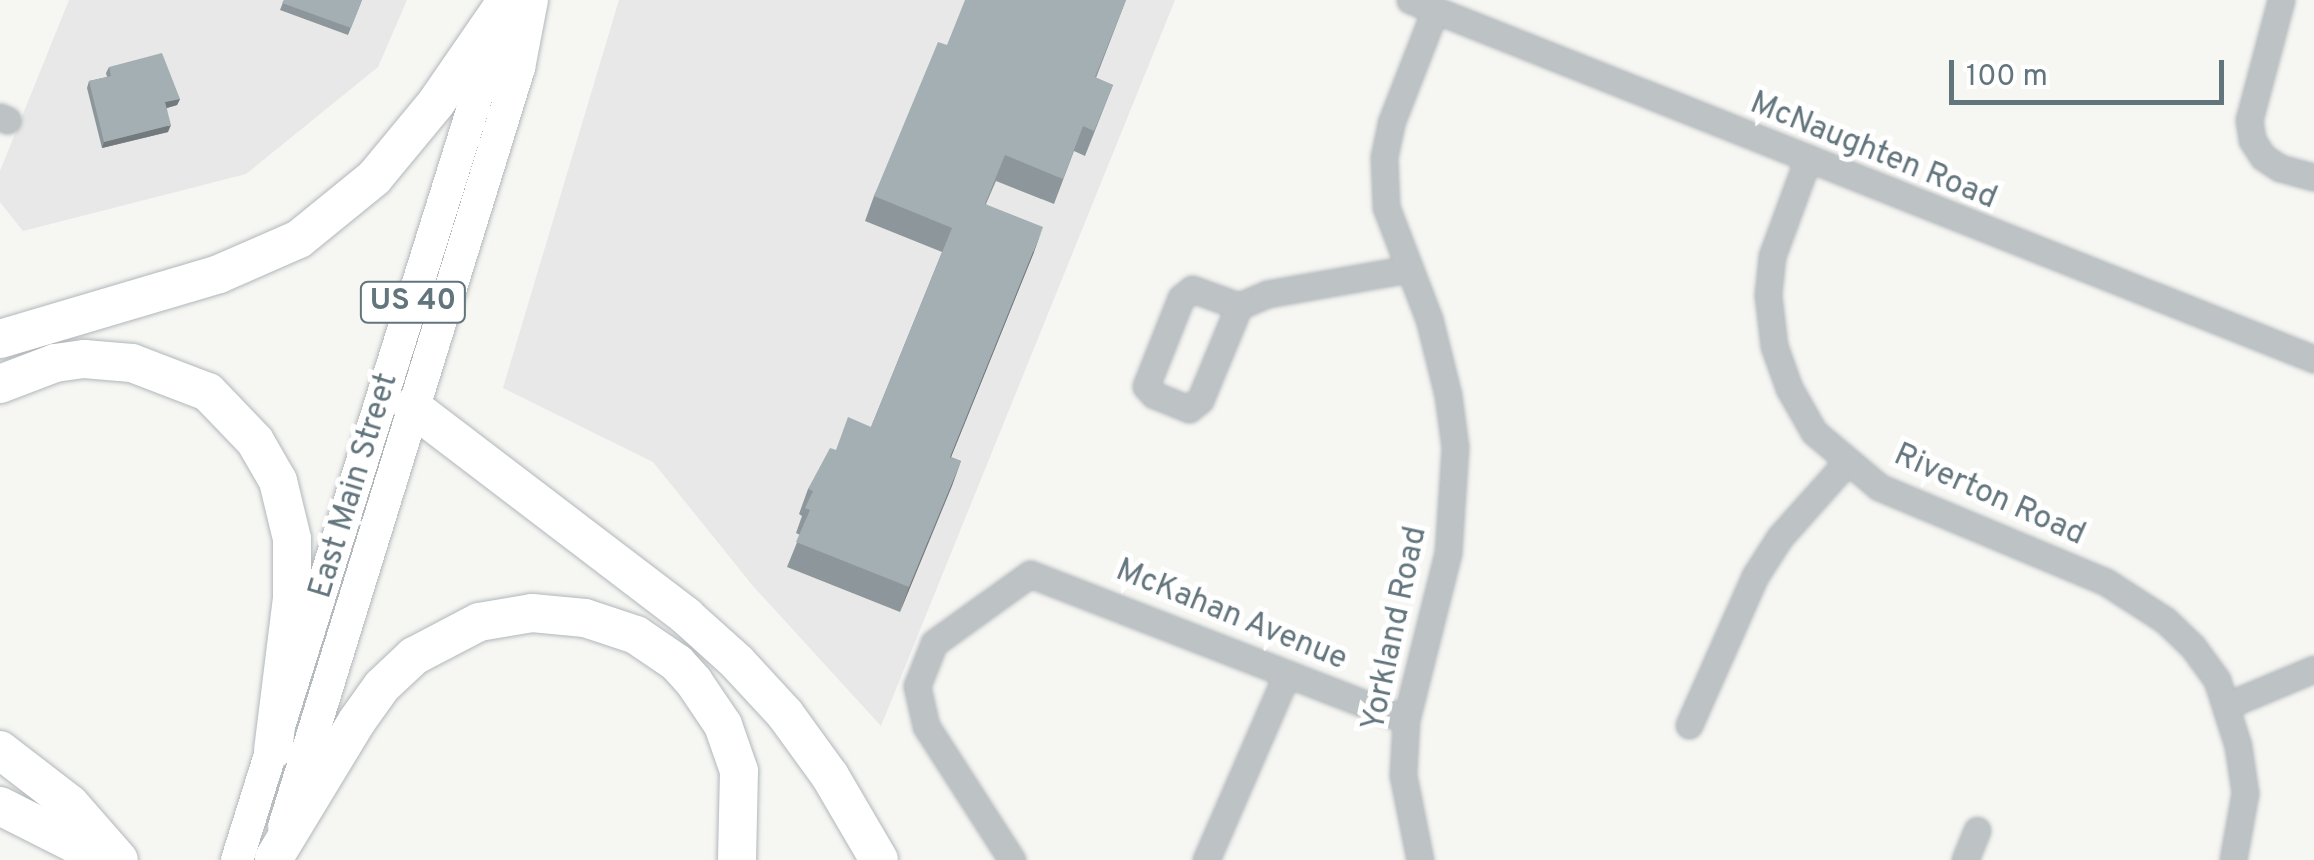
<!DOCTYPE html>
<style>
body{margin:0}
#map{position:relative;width:2314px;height:860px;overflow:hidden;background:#f6f6f3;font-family:Overpass,sans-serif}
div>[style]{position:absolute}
.built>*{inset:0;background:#e7e8e7}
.roads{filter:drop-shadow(0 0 2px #b1b7ba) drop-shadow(0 0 2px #b1b7ba)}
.minor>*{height:25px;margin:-12.5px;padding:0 12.5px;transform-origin:12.5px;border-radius:12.5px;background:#bdc3c5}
.major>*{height:32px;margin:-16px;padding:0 16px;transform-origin:16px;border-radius:16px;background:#fff}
.highway>*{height:38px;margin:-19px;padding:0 19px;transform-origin:19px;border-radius:19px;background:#fff}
.wall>*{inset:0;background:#8d969a}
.shaded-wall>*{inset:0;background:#737a7d}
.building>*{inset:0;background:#a4afb3}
span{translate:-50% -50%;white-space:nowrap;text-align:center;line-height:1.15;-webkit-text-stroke:10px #fff;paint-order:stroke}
.shield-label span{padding:2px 8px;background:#fff;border:2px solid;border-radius:8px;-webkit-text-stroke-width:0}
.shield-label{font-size:30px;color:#62757d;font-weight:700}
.street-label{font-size:32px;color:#62757d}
.scale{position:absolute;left:1949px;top:60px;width:275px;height:45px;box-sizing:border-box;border:5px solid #62757d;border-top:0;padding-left:12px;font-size:30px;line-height:35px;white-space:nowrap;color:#62757d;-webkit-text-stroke:8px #fff;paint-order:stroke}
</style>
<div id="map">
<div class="built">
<div style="clip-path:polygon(69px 0,407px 0,378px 67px,246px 174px,23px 231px,0 202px,0 171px)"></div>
<div style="clip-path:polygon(619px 0,1175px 0,881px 726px,753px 586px,653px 462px,503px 388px)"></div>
</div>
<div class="roads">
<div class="minor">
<div style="left:1410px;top:0;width:973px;rotate:21.66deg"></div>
<div style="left:2281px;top:0;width:124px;rotate:104.9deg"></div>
<div style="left:2249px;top:120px;width:20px;rotate:81deg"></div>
<div style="left:2252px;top:140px;width:20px;rotate:57deg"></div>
<div style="left:2263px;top:157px;width:20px;rotate:33deg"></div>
<div style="left:2280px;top:168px;width:35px;rotate:15deg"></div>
<div style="left:0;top:117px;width:8px;rotate:23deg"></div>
<div style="left:1807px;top:161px;width:101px;rotate:110.2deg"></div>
<div style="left:1772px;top:256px;width:39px;rotate:96deg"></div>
<div style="left:1768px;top:295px;width:51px;rotate:83.3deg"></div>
<div style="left:1774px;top:346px;width:45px;rotate:70.3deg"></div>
<div style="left:1789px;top:388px;width:51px;rotate:60.4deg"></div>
<div style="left:1814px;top:432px;width:85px;rotate:40.2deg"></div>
<div style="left:1879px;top:487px;width:246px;rotate:22.7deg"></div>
<div style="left:2106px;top:582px;width:70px;rotate:32.8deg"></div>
<div style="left:2165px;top:620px;width:39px;rotate:44deg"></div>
<div style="left:2193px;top:647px;width:41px;rotate:54deg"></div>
<div style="left:2217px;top:680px;width:69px;rotate:72.3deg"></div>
<div style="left:2238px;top:746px;width:48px;rotate:81.5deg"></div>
<div style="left:2245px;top:793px;width:68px;rotate:100.2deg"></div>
<div style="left:1192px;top:289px;width:50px;rotate:19.9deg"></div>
<div style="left:1239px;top:306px;width:102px;rotate:112.5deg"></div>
<div style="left:1200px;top:400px;width:14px;rotate:141deg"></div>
<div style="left:1189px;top:409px;width:38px;rotate:-158deg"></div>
<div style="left:1154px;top:395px;width:12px;rotate:-132deg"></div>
<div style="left:1146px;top:386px;width:95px;rotate:-68.3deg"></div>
<div style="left:1181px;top:298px;width:14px;rotate:-39deg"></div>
<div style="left:1239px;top:306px;width:30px;rotate:-23deg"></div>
<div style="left:1267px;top:294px;width:144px;rotate:-10deg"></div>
<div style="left:2228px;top:705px;width:93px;rotate:-22.7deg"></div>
<div style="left:1689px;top:725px;width:163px;rotate:-66.1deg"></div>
<div style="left:1755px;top:576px;width:46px;rotate:-57.3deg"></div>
<div style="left:1780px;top:537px;width:99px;rotate:-48.3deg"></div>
<div style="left:1012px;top:860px;width:159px;rotate:-122.7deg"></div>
<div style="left:926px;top:726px;width:41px;rotate:-102.7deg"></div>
<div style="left:917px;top:686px;width:46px;rotate:-68.4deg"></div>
<div style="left:934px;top:643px;width:118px;rotate:-35.7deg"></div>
<div style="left:1030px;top:574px;width:403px;rotate:21.2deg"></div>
<div style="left:1206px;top:860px;width:203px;rotate:-66.5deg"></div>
<div style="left:1420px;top:860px;width:87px;rotate:-101.3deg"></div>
<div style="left:1403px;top:775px;width:55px;rotate:-86.9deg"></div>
<div style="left:1406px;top:720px;width:172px;rotate:-75.9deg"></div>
<div style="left:1448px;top:553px;width:106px;rotate:-86.2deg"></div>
<div style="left:1455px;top:447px;width:52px;rotate:-97.7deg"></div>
<div style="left:1448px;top:395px;width:78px;rotate:-104deg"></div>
<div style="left:1429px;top:319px;width:120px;rotate:-111deg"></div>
<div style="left:1386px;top:207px;width:50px;rotate:-92.3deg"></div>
<div style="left:1384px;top:157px;width:35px;rotate:-78deg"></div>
<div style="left:1391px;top:123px;width:121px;rotate:-68.7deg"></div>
<div style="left:1965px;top:860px;width:32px;rotate:-68deg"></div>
</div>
<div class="major">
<div style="left:284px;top:827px;width:795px;rotate:-72.8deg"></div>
<div style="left:519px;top:68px;width:69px;rotate:-79.2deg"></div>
<div style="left:237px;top:860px;width:838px;rotate:-72.58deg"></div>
<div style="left:488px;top:60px;width:42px;rotate:-64.7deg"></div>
</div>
<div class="highway">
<div style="left:0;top:339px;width:228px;rotate:-16.5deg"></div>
<div style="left:219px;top:274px;width:87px;rotate:-23.6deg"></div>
<div style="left:299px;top:239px;width:97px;rotate:-39.1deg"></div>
<div style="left:374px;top:178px;width:97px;rotate:-50.4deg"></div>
<div style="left:436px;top:103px;width:125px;rotate:-55.4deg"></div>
<div style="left:0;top:384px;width:59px;rotate:-20.9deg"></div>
<div style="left:55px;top:363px;width:29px;rotate:-8deg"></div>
<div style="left:84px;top:359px;width:48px;rotate:4.8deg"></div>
<div style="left:132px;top:363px;width:81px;rotate:20.9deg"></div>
<div style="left:208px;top:392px;width:68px;rotate:46.2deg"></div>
<div style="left:255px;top:441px;width:46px;rotate:60.1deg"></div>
<div style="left:278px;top:481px;width:60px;rotate:76.4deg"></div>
<div style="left:292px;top:539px;width:59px;rotate:90deg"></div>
<div style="left:292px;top:598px;width:153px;rotate:97.1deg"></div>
<div style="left:412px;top:407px;width:345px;rotate:37.3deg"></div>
<div style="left:686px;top:616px;width:69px;rotate:42deg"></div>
<div style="left:737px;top:662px;width:71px;rotate:47.3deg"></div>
<div style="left:785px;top:714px;width:77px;rotate:54deg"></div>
<div style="left:830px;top:776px;width:97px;rotate:59.7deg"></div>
<div style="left:0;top:750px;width:88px;rotate:37.6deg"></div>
<div style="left:70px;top:804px;width:74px;rotate:48.8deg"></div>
<div style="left:0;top:806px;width:120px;rotate:26.8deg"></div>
<div style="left:274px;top:858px;width:160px;rotate:-58.8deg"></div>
<div style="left:357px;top:721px;width:43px;rotate:-54.5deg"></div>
<div style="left:382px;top:686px;width:44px;rotate:-43.2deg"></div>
<div style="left:414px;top:656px;width:73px;rotate:-27.6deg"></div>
<div style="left:479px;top:622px;width:54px;rotate:-9.6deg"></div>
<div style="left:532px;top:613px;width:53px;rotate:5.4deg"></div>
<div style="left:585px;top:618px;width:54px;rotate:18.4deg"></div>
<div style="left:636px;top:635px;width:50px;rotate:34.3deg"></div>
<div style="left:677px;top:663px;width:25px;rotate:48deg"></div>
<div style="left:694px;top:682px;width:52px;rotate:56deg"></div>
<div style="left:723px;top:725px;width:49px;rotate:70.8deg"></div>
<div style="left:739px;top:771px;width:89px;rotate:91.3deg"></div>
</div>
</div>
<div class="wall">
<div style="clip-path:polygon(284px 0,362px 0,348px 35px,280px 10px)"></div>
<div style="clip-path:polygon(1126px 0,1096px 78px,1113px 85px,1085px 156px,1074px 151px,1054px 204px,996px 181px,986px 204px,1034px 252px,951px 457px,961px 461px,900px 612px,787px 567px,800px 535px,796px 533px,802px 516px,799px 514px,808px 489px,836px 450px,871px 427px,942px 252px,865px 221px,874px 196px,947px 45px)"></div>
<div style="clip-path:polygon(109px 67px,180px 99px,177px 105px,167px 108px,168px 132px,102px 148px,87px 88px,89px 81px,107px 77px,106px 73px)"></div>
</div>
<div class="shaded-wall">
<div style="clip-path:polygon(180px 99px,177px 105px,163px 109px,165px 102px)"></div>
<div style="clip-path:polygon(171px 125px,168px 132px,102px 148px,104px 142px)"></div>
<div style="clip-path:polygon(1043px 227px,1034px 252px,941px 482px,950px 457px)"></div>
<div style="clip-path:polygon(961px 461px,952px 486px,900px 612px,909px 587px)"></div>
</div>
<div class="building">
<div style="clip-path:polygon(284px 0,362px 0,351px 28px,282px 3px)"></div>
<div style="clip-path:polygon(965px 0,1126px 0,1095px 77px,1113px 85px,1094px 131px,1083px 126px,1063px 179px,1005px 155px,985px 204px,1043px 227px,950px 457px,961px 461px,909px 587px,796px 542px,810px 510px,805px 508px,813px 491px,808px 489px,830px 448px,836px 450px,848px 417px,871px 427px,952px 228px,874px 196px,938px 42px,947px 45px)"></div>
<div style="clip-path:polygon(162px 53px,180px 99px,165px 102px,171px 125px,104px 142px,89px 81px,111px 76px,109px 67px)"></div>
</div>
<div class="shield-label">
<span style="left:413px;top:302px">US 40</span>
</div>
<div class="street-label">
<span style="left:1873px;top:152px;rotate:22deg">McNaughten Road</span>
<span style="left:355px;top:486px;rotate:-73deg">East Main Street</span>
<span style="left:1989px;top:496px;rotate:24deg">Riverton Road</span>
<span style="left:1231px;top:616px;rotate:22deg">McKahan Avenue</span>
<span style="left:1396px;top:629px;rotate:-78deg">Yorkland Road</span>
</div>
<div class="scale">100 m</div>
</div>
